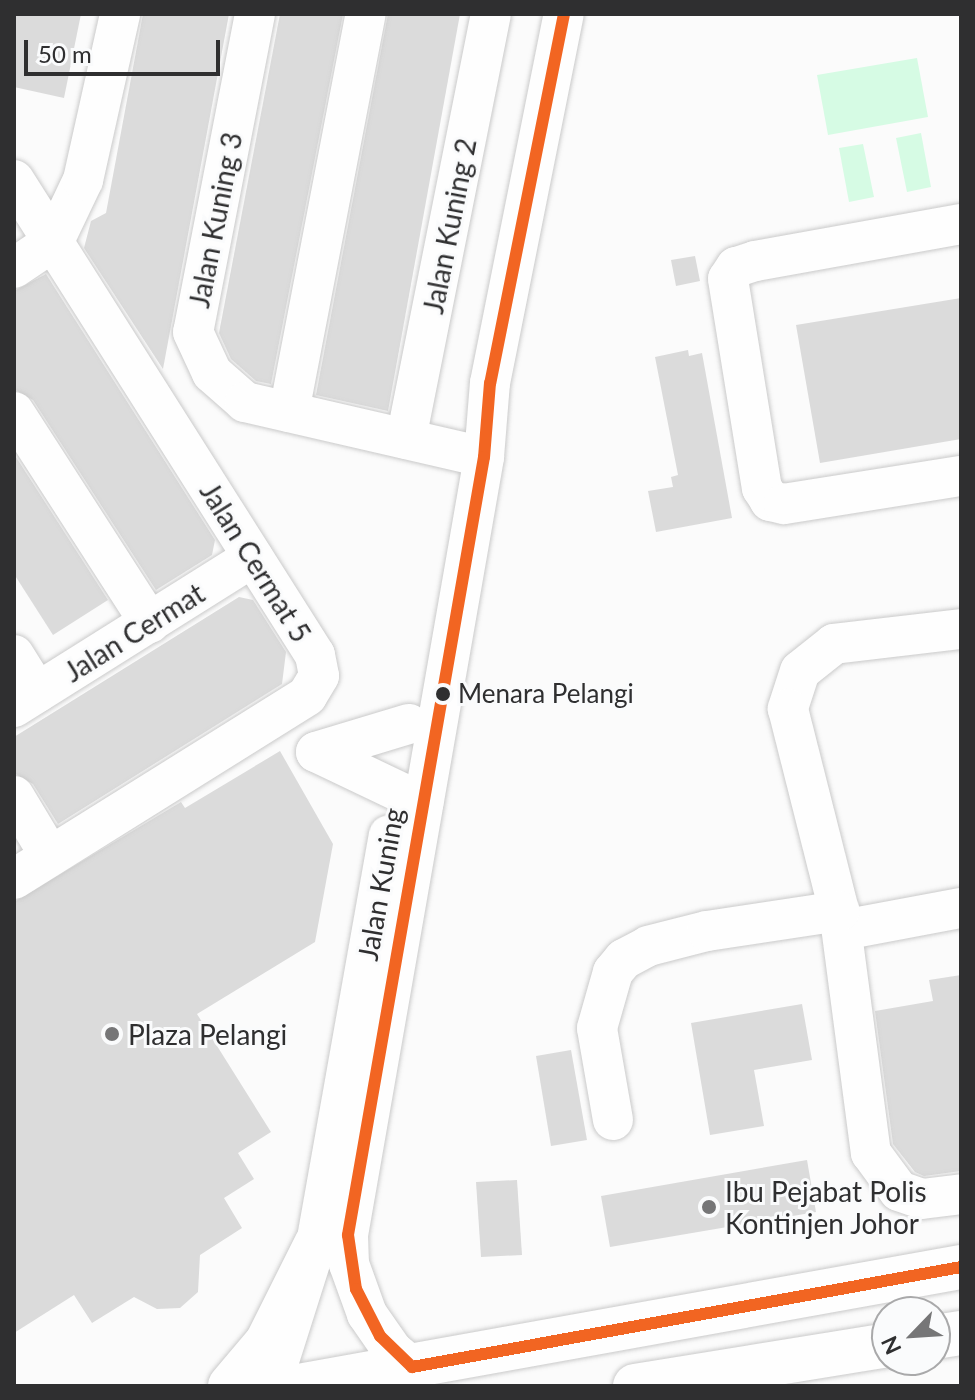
<!DOCTYPE html>
<style>
body{margin:0}
#map{position:relative;width:975px;height:1400px;overflow:hidden;background:#fbfbfb;font-family:Lato,sans-serif}
div>[style]{position:absolute}
.green>*{inset:0;background:#d6fbe4}
.building>*{inset:0;background:#dbdbdb}
.roads{filter:drop-shadow(0 0 2px #cacaca) drop-shadow(0 0 2px #cacaca)}
.minor>*{height:40px;margin:-20px;padding:0 20px;transform-origin:20px;border-radius:20px;background:#fefefe}
.highway>*{height:44px;margin:-22px;padding:0 22px;transform-origin:22px;border-radius:22px;background:#fefefe}
.bus-1>*{height:12px;margin:-6px;padding:0 6px;transform-origin:6px;border-radius:6px;background:#f26522}
.dots>*{width:22px;height:22px;translate:-50% -50%;box-sizing:border-box;border:4px solid #fafbfc;border-radius:50%}
span{translate:-50% -50%;white-space:nowrap;text-align:center;line-height:1.15;-webkit-text-stroke:6px #fafbfc;paint-order:stroke}
.bus-label{font-size:26px;color:#2f2f30}
.left{translate:0 -50%;text-align:left}
.street-label{font-size:28px;color:#2f2f30}
.poi-label{font-size:28px;color:#2f2f30}
.frame{position:absolute;inset:0;border:16px solid #2f2f30;pointer-events:none}
.north{position:absolute;left:871px;top:1296px;width:80px;height:80px;box-sizing:border-box;background:#fafbfc;border:2px solid #a9a9aa;border-radius:50%;rotate:245deg;font-size:22px;font-weight:700;line-height:32px;text-align:center;color:#2f2f30}
.north::after{content:'';display:block;margin:auto;width:28px;height:36px;background:#767677;clip-path:polygon(50% 0,100% 100%,50% 72%,0 100%)}
.scale{position:absolute;left:24px;top:40px;width:196px;height:36px;box-sizing:border-box;border:4px solid #2f2f30;border-top:0;padding-left:10px;font-size:24px;line-height:28px;white-space:nowrap;color:#2f2f30;-webkit-text-stroke:6px #fafbfc;paint-order:stroke}
</style>
<div id="map">
<div class="green">
<div style="clip-path:polygon(917px 58px,928px 117px,828px 135px,817px 75px)"></div>
<div style="clip-path:polygon(921px 133px,931px 187px,907px 192px,896px 138px)"></div>
<div style="clip-path:polygon(863px 144px,874px 197px,849px 202px,839px 148px)"></div>
</div>
<div class="building">
<div style="clip-path:polygon(14px 14px,81px 14px,64px 98px,14px 87px)"></div>
<div style="clip-path:polygon(143px 14px,229px 14px,163px 369px,84px 248px,91px 221px,106px 213px)"></div>
<div style="clip-path:polygon(280px 14px,343px 14px,271px 384px,256px 381px,231px 359px,219px 333px)"></div>
<div style="clip-path:polygon(388px 14px,460px 14px,388px 411px,316px 395px)"></div>
<div style="clip-path:polygon(695px 256px,700px 281px,676px 286px,671px 260px)"></div>
<div style="clip-path:polygon(46px 274px,215px 540px,212px 555px,156px 590px,33px 400px,14px 389px,14px 291px)"></div>
<div style="clip-path:polygon(961px 298px,961px 439px,820px 463px,796px 325px)"></div>
<div style="clip-path:polygon(688px 350px,689px 356px,702px 353px,732px 518px,656px 532px,648px 491px,673px 487px,671px 477px,678px 475px,655px 357px)"></div>
<div style="clip-path:polygon(14px 454px,108px 600px,53px 635px,14px 574px)"></div>
<div style="clip-path:polygon(239px 597px,253px 600px,286px 652px,282px 684px,58px 824px,33px 784px,14px 773px,14px 737px)"></div>
<div style="clip-path:polygon(280px 751px,333px 844px,315px 942px,197px 1014px,271px 1132px,238px 1153px,254px 1179px,224px 1198px,242px 1228px,200px 1255px,198px 1292px,180px 1308px,157px 1309px,134px 1297px,92px 1323px,74px 1295px,14px 1333px,14px 902px,181px 802px,185px 808px)"></div>
<div style="clip-path:polygon(961px 975px,961px 1171px,924px 1176px,915px 1172px,893px 1144px,875px 1011px,933px 1001px,929px 980px)"></div>
<div style="clip-path:polygon(802px 1004px,812px 1060px,754px 1070px,764px 1126px,710px 1135px,691px 1023px)"></div>
<div style="clip-path:polygon(571px 1050px,587px 1140px,551px 1146px,536px 1056px)"></div>
<div style="clip-path:polygon(807px 1160px,816px 1212px,610px 1247px,601px 1196px)"></div>
<div style="clip-path:polygon(517px 1180px,522px 1255px,481px 1257px,476px 1182px)"></div>
</div>
<div class="roads">
<div class="minor">
<div style="left:255px;top:14px;width:324px;rotate:101deg"></div>
<div style="left:193px;top:332px;width:45px;rotate:65.1deg"></div>
<div style="left:212px;top:373px;width:44px;rotate:41.3deg"></div>
<div style="left:245px;top:402px;width:245px;rotate:13deg"></div>
<div style="left:14px;top:180px;width:562px;rotate:57.64deg"></div>
<div style="left:315px;top:655px;width:21px;rotate:79deg"></div>
<div style="left:319px;top:676px;width:23px;rotate:121deg"></div>
<div style="left:307px;top:696px;width:345px;rotate:148deg"></div>
<div style="left:961px;top:224px;width:209px;rotate:169.8deg"></div>
<div style="left:755px;top:261px;width:20px;rotate:162deg"></div>
<div style="left:736px;top:267px;width:14px;rotate:124deg"></div>
<div style="left:728px;top:279px;width:212px;rotate:80.8deg"></div>
<div style="left:762px;top:488px;width:15px;rotate:58deg"></div>
<div style="left:770px;top:501px;width:14px;rotate:12deg"></div>
<div style="left:784px;top:504px;width:179px;rotate:-9deg"></div>
<div style="left:14px;top:268px;width:48px;rotate:-34deg"></div>
<div style="left:54px;top:241px;width:68px;rotate:-64.6deg"></div>
<div style="left:83px;top:180px;width:170px;rotate:-77.4deg"></div>
<div style="left:14px;top:412px;width:251px;rotate:57.2deg"></div>
<div style="left:289px;top:412px;width:405px;rotate:-79.1deg"></div>
<div style="left:406px;top:439px;width:433px;rotate:-78.7deg"></div>
<div style="left:961px;top:629px;width:128px;rotate:173.3deg"></div>
<div style="left:834px;top:644px;width:43px;rotate:141.5deg"></div>
<div style="left:800px;top:671px;width:40px;rotate:108deg"></div>
<div style="left:788px;top:709px;width:208px;rotate:75.8deg"></div>
<div style="left:839px;top:911px;width:244px;rotate:82.5deg"></div>
<div style="left:871px;top:1153px;width:47px;rotate:53.6deg"></div>
<div style="left:899px;top:1191px;width:24px;rotate:19deg"></div>
<div style="left:922px;top:1199px;width:39px;rotate:-7deg"></div>
<div style="left:14px;top:655px;width:44px;rotate:58.1deg"></div>
<div style="left:14px;top:707px;width:282px;rotate:-32.1deg"></div>
<div style="left:316px;top:752px;width:119px;rotate:25.5deg"></div>
<div style="left:316px;top:752px;width:97px;rotate:-16.8deg"></div>
<div style="left:14px;top:796px;width:70px;rotate:59deg"></div>
<div style="left:843px;top:930px;width:120px;rotate:-10.6deg"></div>
<div style="left:613px;top:1120px;width:93px;rotate:-99.9deg"></div>
<div style="left:597px;top:1028px;width:58px;rotate:-74.1deg"></div>
<div style="left:613px;top:972px;width:17px;rotate:-50deg"></div>
<div style="left:624px;top:959px;width:27px;rotate:-28deg"></div>
<div style="left:648px;top:946px;width:61px;rotate:-14.3deg"></div>
<div style="left:707px;top:931px;width:134px;rotate:-8.6deg"></div>
<div style="left:412px;top:1367px;width:26px;rotate:-140deg"></div>
<div style="left:392px;top:1350px;width:44px;rotate:-124.8deg"></div>
<div style="left:367px;top:1314px;width:53px;rotate:-109.8deg"></div>
<div style="left:349px;top:1264px;width:29px;rotate:-92deg"></div>
<div style="left:348px;top:1235px;width:790px;rotate:-80.08deg"></div>
<div style="left:484px;top:457px;width:74px;rotate:-85.4deg"></div>
<div style="left:490px;top:383px;width:376px;rotate:-78.7deg"></div>
<div style="left:271px;top:1386px;width:149px;rotate:-72.4deg"></div>
<div style="left:316px;top:1244px;width:415px;rotate:-79.9deg"></div>
</div>
<div class="highway">
<div style="left:935px;top:1337px;width:26px;rotate:-9deg"></div>
<div style="left:230px;top:1386px;width:57px;rotate:-49.9deg"></div>
<div style="left:267px;top:1342px;width:110px;rotate:-63.4deg"></div>
<div style="left:299px;top:1386px;width:673px;rotate:-10.19deg"></div>
<div style="left:635px;top:1386px;width:255px;rotate:-9.2deg"></div>
</div>
</div>
<div class="bus-1">
<div style="left:564px;top:14px;width:376px;rotate:101.3deg"></div>
<div style="left:490px;top:383px;width:74px;rotate:94.6deg"></div>
<div style="left:484px;top:457px;width:790px;rotate:99.92deg"></div>
<div style="left:348px;top:1235px;width:55px;rotate:81.6deg"></div>
<div style="left:356px;top:1289px;width:53px;rotate:62.9deg"></div>
<div style="left:380px;top:1336px;width:45px;rotate:44.1deg"></div>
<div style="left:412px;top:1367px;width:558px;rotate:-10.32deg"></div>
</div>
<div class="dots">
<div style="left:443px;top:694px;background:#2f2f30"></div>
<div style="left:112px;top:1034px;background:#767677"></div>
<div style="left:709px;top:1207px;background:#767677"></div>
</div>
<div class="bus-label">
<span class="left" style="left:458px;top:694px">Menara Pelangi</span>
</div>
<div class="street-label">
<span style="left:215px;top:220px;rotate:-79deg">Jalan Kuning 3</span>
<span style="left:449px;top:226px;rotate:-79deg">Jalan Kuning 2</span>
<span style="left:256px;top:562px;rotate:58deg">Jalan Cermat 5</span>
<span style="left:134px;top:632px;rotate:-32deg">Jalan Cermat</span>
<span style="left:380px;top:884px;rotate:-80deg">Jalan Kuning</span>
</div>
<div class="poi-label">
<span class="left" style="left:128px;top:1034px">Plaza Pelangi</span>
<span class="left" style="left:725px;top:1207px">Ibu Pejabat Polis<br>Kontinjen Johor</span>
</div>
<div class="frame"></div>
<div class="north">N</div>
<div class="scale">50 m</div>
</div>
